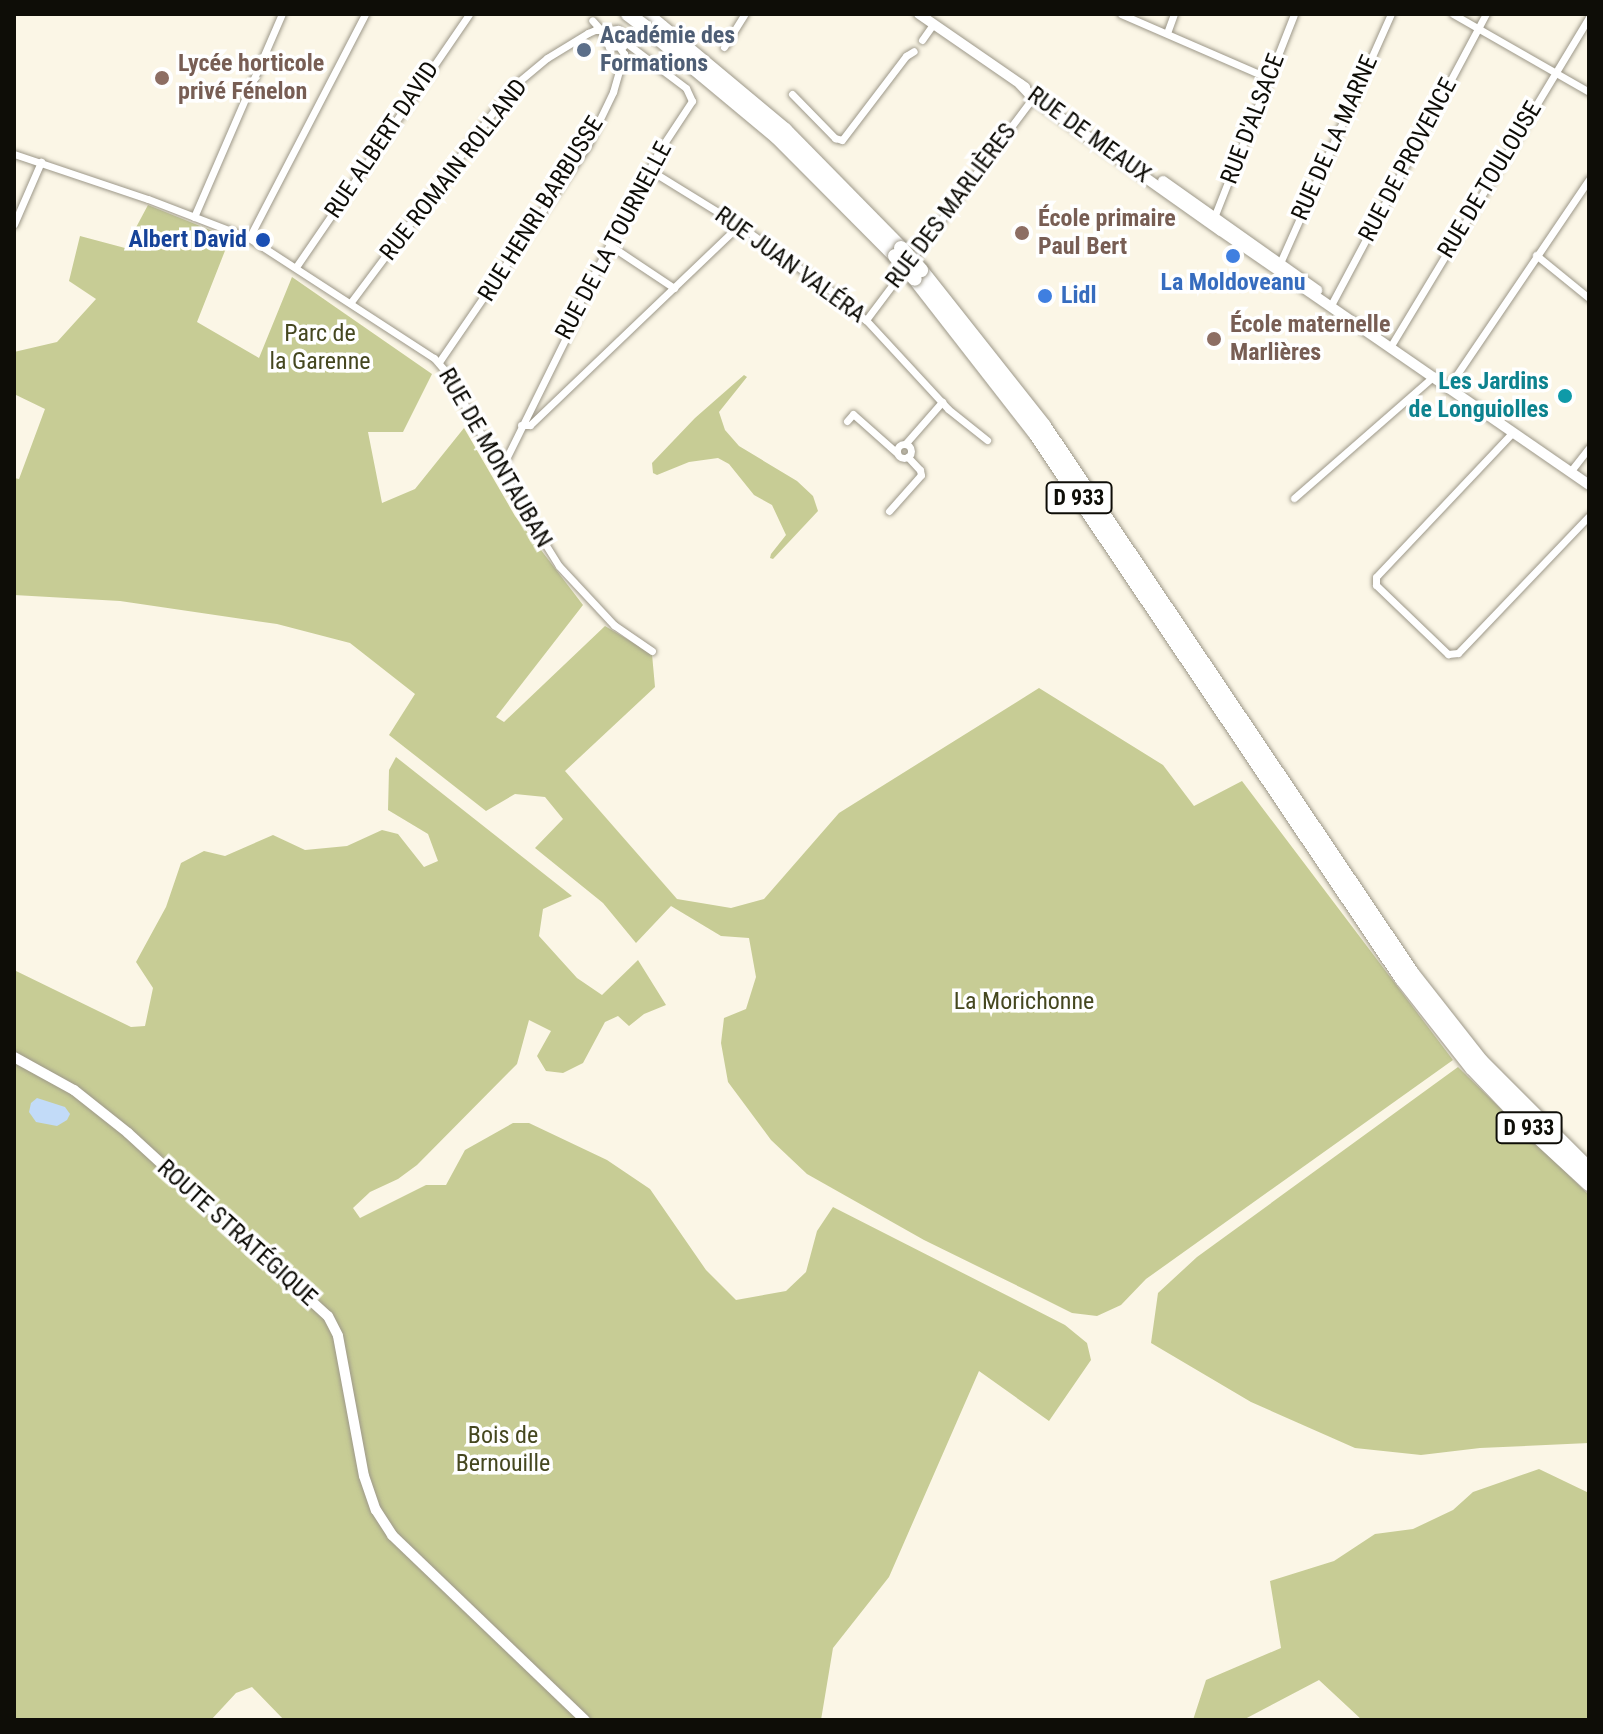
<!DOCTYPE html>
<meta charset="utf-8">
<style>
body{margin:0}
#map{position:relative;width:1603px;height:1734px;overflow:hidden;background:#fbf6e6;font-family:"Roboto Condensed",sans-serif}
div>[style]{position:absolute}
.green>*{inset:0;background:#c7cc95}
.water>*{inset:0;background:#c2dbf8}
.roads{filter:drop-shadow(0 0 2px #9d9889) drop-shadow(0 0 2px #9d9889)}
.street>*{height:7px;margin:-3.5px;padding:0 3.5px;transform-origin:3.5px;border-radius:3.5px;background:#fff}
.street>.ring{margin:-3.5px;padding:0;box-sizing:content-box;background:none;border:7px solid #fff;border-radius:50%}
.secondary>*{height:10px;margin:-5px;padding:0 5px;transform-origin:5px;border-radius:5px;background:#fff}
.highway>*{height:14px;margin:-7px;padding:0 7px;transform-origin:7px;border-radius:7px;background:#fff}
.bridges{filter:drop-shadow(0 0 2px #9d9889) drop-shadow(0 0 2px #9d9889)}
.highway-bridge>*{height:14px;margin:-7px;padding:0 7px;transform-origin:7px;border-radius:7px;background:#fff}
.dots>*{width:22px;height:22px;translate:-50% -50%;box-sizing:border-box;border:4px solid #fff;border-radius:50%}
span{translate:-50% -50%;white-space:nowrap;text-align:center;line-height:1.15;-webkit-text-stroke:7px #fff;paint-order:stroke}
.shield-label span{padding:2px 6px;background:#fff;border:2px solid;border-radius:6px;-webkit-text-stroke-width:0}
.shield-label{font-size:22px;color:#0e0d07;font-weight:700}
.service-label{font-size:24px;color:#4e5e75;font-weight:700}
.left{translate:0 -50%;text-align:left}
.education-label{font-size:24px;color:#785e54;font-weight:700}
.street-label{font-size:24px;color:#0e0d07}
.transit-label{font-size:24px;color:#164399;font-weight:700}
.right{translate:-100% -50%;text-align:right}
.shop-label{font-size:24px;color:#366cbe;font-weight:700}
.park-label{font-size:24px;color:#45471f}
.culture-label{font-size:24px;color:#0d838f;font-weight:700}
.frame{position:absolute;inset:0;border:16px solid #0e0d07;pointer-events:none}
</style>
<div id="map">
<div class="green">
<div style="clip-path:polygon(148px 205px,230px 238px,197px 322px,259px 358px,292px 277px,432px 374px,403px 432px,368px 432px,382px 503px,415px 489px,464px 428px,515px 516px,583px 605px,496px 717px,504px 722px,605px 626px,652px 654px,655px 687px,565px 771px,677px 899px,731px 908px,764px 899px,839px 813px,1039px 688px,1163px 765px,1194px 806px,1242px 781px,1453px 1060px,1146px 1279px,1121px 1305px,1097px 1316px,1072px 1313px,1030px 1292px,924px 1240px,807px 1174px,771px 1140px,728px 1082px,721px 1043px,724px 1018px,746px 1009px,756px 977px,749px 938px,721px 936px,671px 906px,636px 943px,603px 903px,535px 848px,563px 819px,545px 797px,515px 794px,486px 811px,389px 735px,415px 694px,350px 643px,277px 624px,120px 601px,14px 595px,14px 478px,19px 479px,45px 409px,14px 394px,14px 352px,57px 342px,96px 299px,69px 281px,80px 236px,125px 248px)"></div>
<div style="clip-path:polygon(744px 375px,747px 377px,719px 412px,725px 430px,739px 446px,797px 481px,813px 496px,818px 511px,773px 559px,770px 558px,771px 554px,786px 535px,772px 505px,754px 495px,729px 464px,718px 458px,689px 462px,657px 475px,653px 473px,652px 463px,695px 418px)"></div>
<div style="clip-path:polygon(396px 757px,572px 896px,543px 909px,539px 936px,577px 978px,602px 995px,638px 960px,666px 1005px,644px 1014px,629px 1026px,618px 1016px,605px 1022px,583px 1063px,563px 1073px,546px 1071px,537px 1056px,551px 1031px,529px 1020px,517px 1064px,417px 1165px,398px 1179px,370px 1192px,353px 1208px,360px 1218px,426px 1185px,446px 1185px,465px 1150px,513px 1123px,529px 1123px,607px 1160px,650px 1189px,706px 1270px,736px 1300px,786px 1291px,806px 1272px,817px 1231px,833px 1207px,1065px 1325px,1087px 1343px,1091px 1360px,1049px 1421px,979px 1371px,889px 1577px,833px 1648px,821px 1720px,284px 1720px,252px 1687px,236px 1693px,211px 1720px,14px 1720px,14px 970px,131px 1027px,145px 1026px,153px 988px,136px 962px,166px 907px,181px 863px,204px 851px,225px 856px,273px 835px,305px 850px,347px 846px,382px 830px,398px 834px,424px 867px,438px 861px,428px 834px,388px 810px,389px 770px)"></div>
<div style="clip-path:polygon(1458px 1067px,1589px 1195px,1589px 1443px,1480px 1448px,1421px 1455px,1355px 1448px,1251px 1402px,1151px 1343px,1158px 1293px,1197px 1257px)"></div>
<div style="clip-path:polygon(1539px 1469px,1589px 1493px,1589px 1720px,1362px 1720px,1319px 1680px,1243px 1720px,1193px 1720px,1206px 1680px,1281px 1648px,1270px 1581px,1334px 1561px,1375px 1534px,1413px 1529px,1453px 1510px,1473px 1492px)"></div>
</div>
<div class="water">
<div style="clip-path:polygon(37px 1098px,65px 1107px,70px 1114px,67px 1120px,57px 1126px,36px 1122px,29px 1112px,31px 1103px)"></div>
</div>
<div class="roads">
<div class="street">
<div style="left:1121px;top:14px;width:160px;rotate:23.5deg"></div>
<div style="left:1453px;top:14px;width:157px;rotate:29.8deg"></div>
<div style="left:1167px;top:33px;width:20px;rotate:-70deg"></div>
<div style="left:922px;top:40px;width:19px;rotate:-55deg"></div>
<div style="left:724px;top:47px;width:39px;rotate:-58deg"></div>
<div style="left:792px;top:94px;width:62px;rotate:45.7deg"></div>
<div style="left:835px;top:138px;width:7px;rotate:16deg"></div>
<div style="left:842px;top:140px;width:106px;rotate:-52.7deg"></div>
<div style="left:906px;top:56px;width:9px;rotate:-32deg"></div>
<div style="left:14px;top:154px;width:141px;rotate:18.6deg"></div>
<div style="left:148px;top:199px;width:108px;rotate:21.1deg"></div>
<div style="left:249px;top:238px;width:221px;rotate:33deg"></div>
<div style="left:434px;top:358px;width:20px;rotate:49deg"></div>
<div style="left:447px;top:373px;width:142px;rotate:60.9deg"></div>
<div style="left:516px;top:497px;width:81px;rotate:58.1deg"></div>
<div style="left:559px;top:566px;width:81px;rotate:47deg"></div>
<div style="left:614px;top:625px;width:46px;rotate:34.4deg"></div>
<div style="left:650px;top:170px;width:105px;rotate:31.7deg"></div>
<div style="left:739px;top:225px;width:122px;rotate:35.6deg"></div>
<div style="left:838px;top:296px;width:37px;rotate:41deg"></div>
<div style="left:866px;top:320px;width:121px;rotate:47.3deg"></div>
<div style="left:948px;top:409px;width:50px;rotate:38.5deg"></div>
<div style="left:194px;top:217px;width:221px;rotate:-66.6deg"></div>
<div style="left:1213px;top:220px;width:221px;rotate:-68.5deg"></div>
<div style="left:14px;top:224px;width:68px;rotate:-66.5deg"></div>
<div style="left:249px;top:238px;width:252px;rotate:-62.6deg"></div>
<div style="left:611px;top:246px;width:76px;rotate:33.7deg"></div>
<div style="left:1536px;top:255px;width:68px;rotate:39.1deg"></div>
<div style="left:1280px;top:263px;width:273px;rotate:-66deg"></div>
<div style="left:296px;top:267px;width:306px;rotate:-55.6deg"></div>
<div style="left:351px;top:302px;width:267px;rotate:-53.2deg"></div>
<div style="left:511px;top:88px;width:47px;rotate:-39.8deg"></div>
<div style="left:547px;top:58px;width:48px;rotate:-31.4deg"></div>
<div style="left:588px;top:33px;width:8px;rotate:-23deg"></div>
<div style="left:595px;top:30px;width:14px"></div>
<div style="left:609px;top:30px;width:9px;rotate:-6deg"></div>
<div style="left:618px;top:29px;width:8px;rotate:45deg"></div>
<div style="left:624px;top:35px;width:11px;rotate:95deg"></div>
<div style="left:623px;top:46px;width:14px;rotate:176deg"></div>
<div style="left:609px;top:47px;width:19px;rotate:-115deg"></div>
<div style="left:601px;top:30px;width:13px;rotate:-132deg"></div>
<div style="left:1330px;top:307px;width:332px;rotate:-62deg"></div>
<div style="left:866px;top:320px;width:285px;rotate:-53.1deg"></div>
<div style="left:1392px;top:344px;width:382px;rotate:-58.9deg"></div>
<div style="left:439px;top:362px;width:264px;rotate:-55.6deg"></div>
<div style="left:588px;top:144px;width:58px;rotate:-64.3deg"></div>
<div style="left:613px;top:92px;width:40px;rotate:-74deg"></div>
<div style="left:624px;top:54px;width:7px;rotate:-124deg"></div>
<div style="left:1447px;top:389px;width:254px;rotate:-55.9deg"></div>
<div style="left:847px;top:421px;width:9px;rotate:-49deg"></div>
<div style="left:853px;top:414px;width:57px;rotate:41.5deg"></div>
<div style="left:521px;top:425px;width:9px"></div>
<div style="left:530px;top:425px;width:289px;rotate:-43.7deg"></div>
<div style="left:1513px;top:432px;width:199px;rotate:133.4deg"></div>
<div style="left:1376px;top:577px;width:8px;rotate:90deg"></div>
<div style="left:1376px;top:585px;width:100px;rotate:43.8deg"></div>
<div style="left:1448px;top:654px;width:10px;rotate:-6deg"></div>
<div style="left:1458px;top:653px;width:190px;rotate:-46.3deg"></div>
<div style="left:906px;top:443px;width:55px;rotate:-48.7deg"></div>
<div class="ring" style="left:897px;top:444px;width:7px;height:7px"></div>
<div style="left:497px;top:464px;width:10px;rotate:-29deg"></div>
<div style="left:506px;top:459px;width:165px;rotate:-63.7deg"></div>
<div style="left:579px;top:311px;width:8px;rotate:-90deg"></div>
<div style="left:579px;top:303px;width:172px;rotate:-62.2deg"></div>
<div style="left:659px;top:151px;width:60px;rotate:-56.6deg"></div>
<div style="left:692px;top:101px;width:14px;rotate:-115deg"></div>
<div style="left:686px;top:88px;width:76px;rotate:-143deg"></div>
<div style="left:1570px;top:472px;width:31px;rotate:-52deg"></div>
<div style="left:1294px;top:498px;width:186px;rotate:-41.1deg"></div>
<div style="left:889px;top:511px;width:48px;rotate:-48.4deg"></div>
<div style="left:921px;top:475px;width:5px;rotate:-101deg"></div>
<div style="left:920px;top:470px;width:18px;rotate:-133deg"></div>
</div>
<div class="secondary">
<div style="left:919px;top:14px;width:129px;rotate:34.6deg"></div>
<div style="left:1020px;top:84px;width:19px;rotate:47deg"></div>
<div style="left:1033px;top:98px;width:230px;rotate:35.3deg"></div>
<div style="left:1221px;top:231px;width:447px;rotate:34.6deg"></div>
<div style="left:1163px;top:181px;width:189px;rotate:35.3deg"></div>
<div style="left:14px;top:1057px;width:68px;rotate:28.8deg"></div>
<div style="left:74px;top:1090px;width:69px;rotate:38.5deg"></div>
<div style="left:128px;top:1133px;width:271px;rotate:42.5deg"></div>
<div style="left:328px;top:1316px;width:22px;rotate:63deg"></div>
<div style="left:338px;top:1336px;width:142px;rotate:79.5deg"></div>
<div style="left:364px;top:1476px;width:36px;rotate:71deg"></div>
<div style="left:376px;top:1510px;width:30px;rotate:57deg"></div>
<div style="left:392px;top:1535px;width:267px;rotate:43.8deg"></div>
</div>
<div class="highway">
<div style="left:646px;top:14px;width:181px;rotate:39.8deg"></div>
<div style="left:785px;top:130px;width:165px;rotate:45.5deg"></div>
<div style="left:645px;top:27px;width:172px;rotate:39.8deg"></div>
<div style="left:777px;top:137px;width:168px;rotate:45.2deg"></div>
<div style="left:921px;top:270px;width:199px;rotate:51.7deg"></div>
<div style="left:1044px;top:426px;width:659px;rotate:56.07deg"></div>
<div style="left:1412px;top:973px;width:112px;rotate:51.9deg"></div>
<div style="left:1481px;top:1061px;width:153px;rotate:45deg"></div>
<div style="left:915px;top:279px;width:195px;rotate:52.1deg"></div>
<div style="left:1035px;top:433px;width:658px;rotate:56.09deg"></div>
<div style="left:1402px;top:979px;width:113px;rotate:51.8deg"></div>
<div style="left:1472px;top:1068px;width:93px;rotate:46.3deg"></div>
<div style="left:1536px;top:1135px;width:72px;rotate:42.8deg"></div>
</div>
</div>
<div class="bridges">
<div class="highway-bridge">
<div style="left:628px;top:14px;width:21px;rotate:37deg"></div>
<div style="left:901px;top:248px;width:30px;rotate:48deg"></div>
<div style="left:895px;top:256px;width:30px;rotate:49deg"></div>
</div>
</div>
<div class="dots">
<div style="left:584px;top:50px;background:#5c6f8a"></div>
<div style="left:162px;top:78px;background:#8d6e63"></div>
<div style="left:1022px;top:233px;background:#8d6e63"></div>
<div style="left:263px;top:240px;background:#1a4fb4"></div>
<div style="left:1233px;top:256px;background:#3f7fe0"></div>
<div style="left:1045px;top:296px;background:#3f7fe0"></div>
<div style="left:1214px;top:339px;background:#8d6e63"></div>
<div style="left:1565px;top:396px;background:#0f9aa8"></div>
</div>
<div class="shield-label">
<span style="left:1079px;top:498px">D 933</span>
<span style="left:1529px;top:1128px">D 933</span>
</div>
<div class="service-label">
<span class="left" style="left:600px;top:50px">Académie des<br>Formations</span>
</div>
<div class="education-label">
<span class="left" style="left:178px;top:78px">Lycée horticole<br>privé Fénelon</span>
<span class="left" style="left:1038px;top:233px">École primaire<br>Paul Bert</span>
<span class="left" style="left:1230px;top:339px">École maternelle<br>Marlières</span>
</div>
<div class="street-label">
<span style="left:1253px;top:119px;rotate:-69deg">RUE D'ALSACE</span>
<span style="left:1089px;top:135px;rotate:36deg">RUE DE MEAUX</span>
<span style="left:1335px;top:138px;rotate:-66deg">RUE DE LA MARNE</span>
<span style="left:382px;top:140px;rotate:-56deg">RUE ALBERT DAVID</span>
<span style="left:1408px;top:160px;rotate:-62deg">RUE DE PROVENCE</span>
<span style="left:454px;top:170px;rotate:-52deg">RUE ROMAIN ROLLAND</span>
<span style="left:1490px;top:180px;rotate:-59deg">RUE DE TOULOUSE</span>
<span style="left:951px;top:206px;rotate:-53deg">RUE DES MARLIÈRES</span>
<span style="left:541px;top:209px;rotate:-58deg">RUE HENRI BARBUSSE</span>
<span style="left:614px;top:241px;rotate:-62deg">RUE DE LA TOURNELLE</span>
<span style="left:790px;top:265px;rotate:36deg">RUE JUAN VALÉRA</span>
<span style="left:495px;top:458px;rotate:60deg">RUE DE MONTAUBAN</span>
<span style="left:237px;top:1233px;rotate:42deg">ROUTE STRATÉGIQUE</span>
</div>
<div class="transit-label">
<span class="right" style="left:247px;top:240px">Albert David</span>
</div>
<div class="shop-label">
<span style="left:1233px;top:283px">La Moldoveanu</span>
<span class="left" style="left:1061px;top:296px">Lidl</span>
</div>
<div class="park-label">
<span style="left:320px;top:348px">Parc de<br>la Garenne</span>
<span style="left:1024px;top:1002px">La Morichonne</span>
<span style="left:503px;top:1450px">Bois de<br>Bernouille</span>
</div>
<div class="culture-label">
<span class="right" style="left:1549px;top:396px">Les Jardins<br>de Longuiolles</span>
</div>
<div class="frame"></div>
</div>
